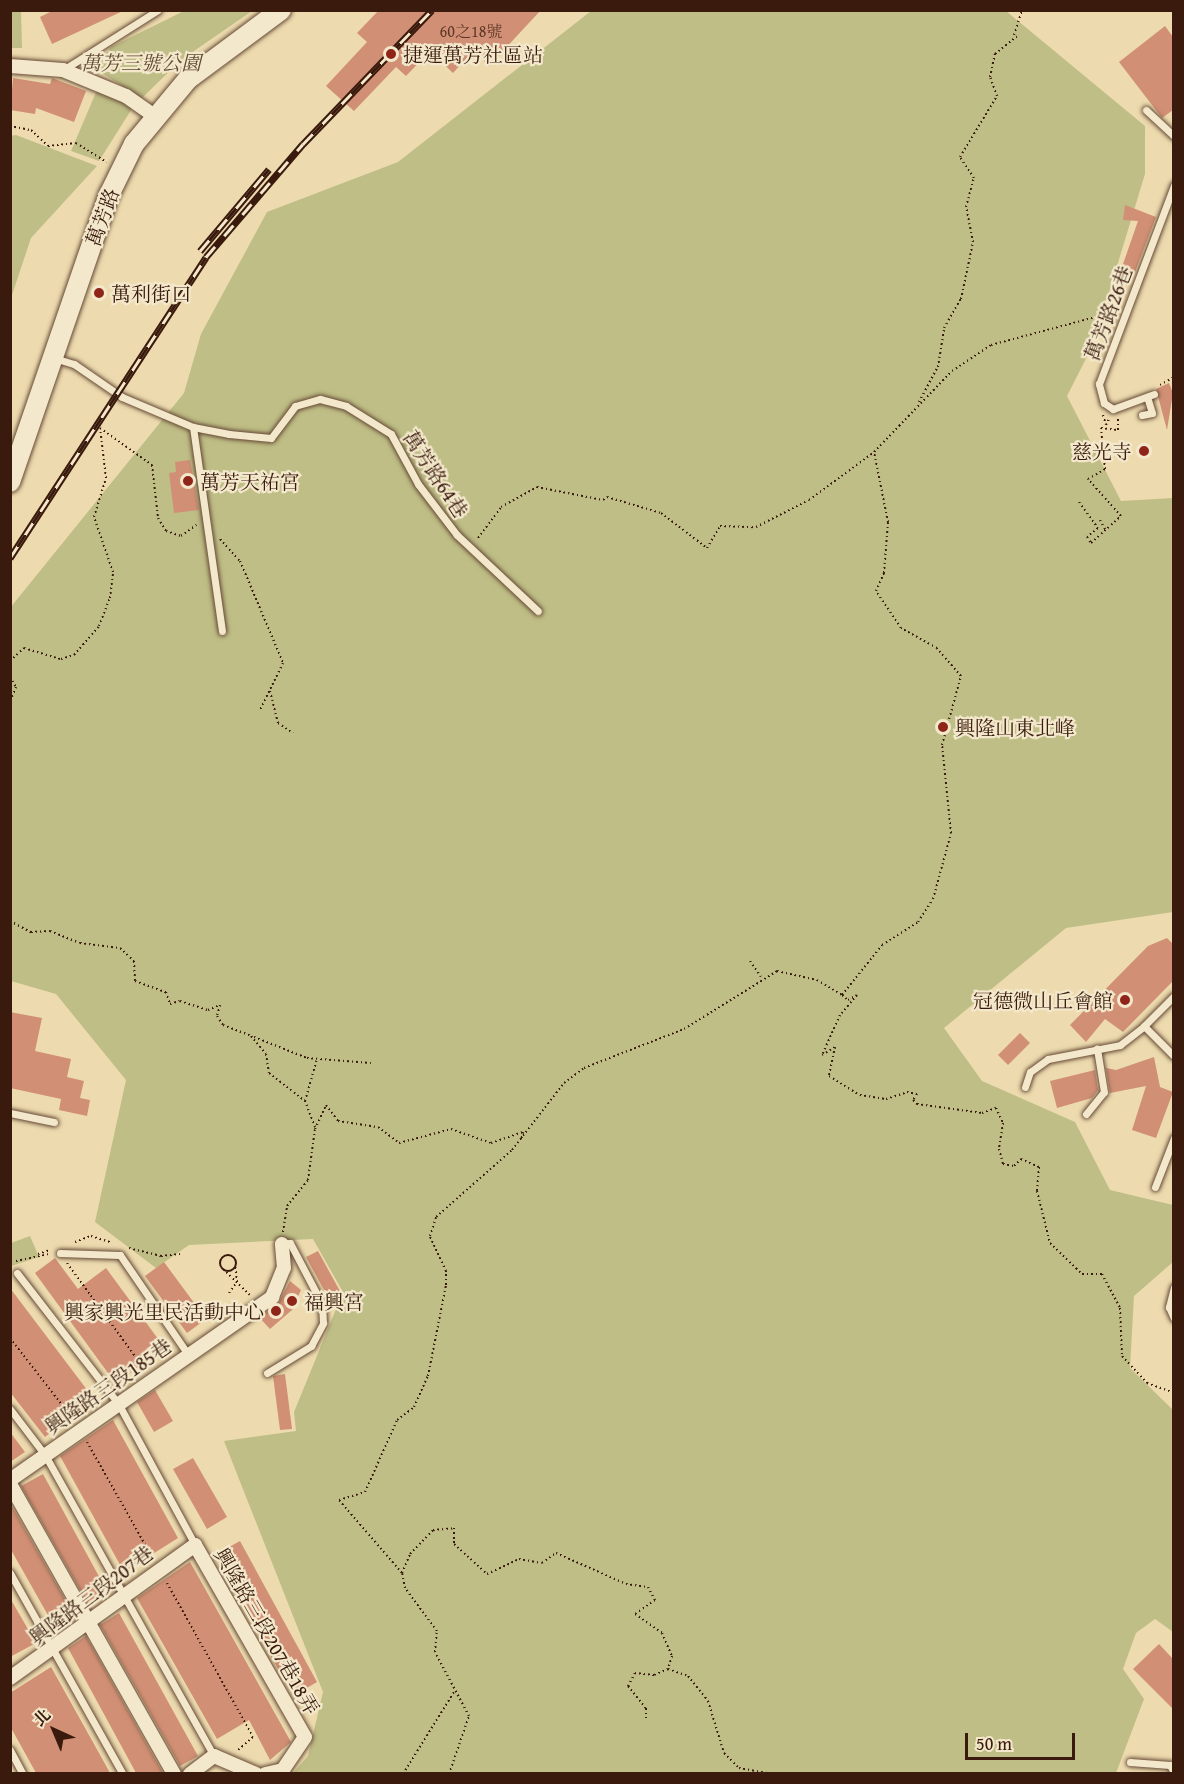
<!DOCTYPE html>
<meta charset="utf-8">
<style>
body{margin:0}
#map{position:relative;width:1184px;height:1784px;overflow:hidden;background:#eddbaf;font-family:"Gentium Book Plus","Noto Serif TC",serif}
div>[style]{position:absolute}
.green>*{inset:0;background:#bfbe86}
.building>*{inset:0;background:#d19075}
.path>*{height:2px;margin-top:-1px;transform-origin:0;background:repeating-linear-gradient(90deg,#391a0d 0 1.5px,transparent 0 4.5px)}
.path>.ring{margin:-1px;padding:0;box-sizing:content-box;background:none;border:2px solid #391a0d;border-radius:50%}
.roads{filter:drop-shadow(0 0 2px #664a36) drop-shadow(0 0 2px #664a36)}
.lane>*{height:7px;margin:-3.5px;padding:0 3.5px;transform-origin:3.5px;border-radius:3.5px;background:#f3e8cb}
.street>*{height:14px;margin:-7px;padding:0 7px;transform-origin:7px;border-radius:7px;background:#f3e8cb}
.secondary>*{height:20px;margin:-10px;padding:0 10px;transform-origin:10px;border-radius:10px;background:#f3e8cb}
.rail>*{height:7px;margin-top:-3.5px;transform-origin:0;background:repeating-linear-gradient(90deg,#f3e8cb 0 14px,#391a0d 0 28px);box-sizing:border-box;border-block:2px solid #391a0d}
.dots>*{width:16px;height:16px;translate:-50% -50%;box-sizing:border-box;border:3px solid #f3e8cb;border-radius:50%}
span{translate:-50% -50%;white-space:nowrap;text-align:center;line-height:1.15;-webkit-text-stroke:4.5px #f3e8cb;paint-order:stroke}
.number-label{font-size:16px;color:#5f3827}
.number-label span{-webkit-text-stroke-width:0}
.poi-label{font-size:20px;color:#391a0d}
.left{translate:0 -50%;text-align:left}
.right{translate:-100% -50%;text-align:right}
.park-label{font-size:20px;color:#614b31;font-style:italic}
.street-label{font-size:20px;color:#391a0d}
.frame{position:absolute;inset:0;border:12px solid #391a0d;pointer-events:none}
.north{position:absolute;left:24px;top:1700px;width:60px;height:60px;-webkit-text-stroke:4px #f3e8cb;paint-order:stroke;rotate:316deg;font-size:16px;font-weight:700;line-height:24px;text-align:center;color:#391a0d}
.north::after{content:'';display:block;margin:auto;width:21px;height:27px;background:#391a0d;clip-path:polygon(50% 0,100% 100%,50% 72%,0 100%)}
.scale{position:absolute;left:965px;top:1733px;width:110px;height:27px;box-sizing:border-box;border:3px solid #391a0d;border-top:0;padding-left:8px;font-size:18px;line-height:21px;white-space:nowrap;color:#391a0d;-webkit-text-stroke:4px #f3e8cb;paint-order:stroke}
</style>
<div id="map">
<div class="green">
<div style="clip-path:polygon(11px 10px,21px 11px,22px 48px,11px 48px)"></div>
<div style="clip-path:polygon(186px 10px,252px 11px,181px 60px,142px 98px,100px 72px,98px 63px,111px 47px)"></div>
<div style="clip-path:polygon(591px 11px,1006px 11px,1145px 126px,1145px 174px,1093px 345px,1067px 396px,1121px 501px,1173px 498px,1173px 912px,1066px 928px,944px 1028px,982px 1081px,1075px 1122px,1110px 1190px,1173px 1205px,1173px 1262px,1134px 1296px,1130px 1368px,1173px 1410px,1173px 1632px,1155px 1619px,1136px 1633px,1123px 1669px,1144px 1699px,1116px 1773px,293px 1773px,308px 1756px,323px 1692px,224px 1441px,296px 1431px,294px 1412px,343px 1292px,313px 1239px,189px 1245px,156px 1268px,95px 1222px,126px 1080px,56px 994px,11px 981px,10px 608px,184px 393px,201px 334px,267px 212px,398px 162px)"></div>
<div style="clip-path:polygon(97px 90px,133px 107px,99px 161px,71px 151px)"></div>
<div style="clip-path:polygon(16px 135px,97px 166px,31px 238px,11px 298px,10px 136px)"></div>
<div style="clip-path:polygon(30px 1236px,39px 1257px,11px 1266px,11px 1243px)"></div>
</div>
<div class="building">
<div style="clip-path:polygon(54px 10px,125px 10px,52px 44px,40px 17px)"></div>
<div style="clip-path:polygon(379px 10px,541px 10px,489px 66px,473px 51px,453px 73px,430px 51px,406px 76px,396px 67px,354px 111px,326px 86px,367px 42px,357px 33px)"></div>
<div style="clip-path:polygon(1165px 26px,1173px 37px,1173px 110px,1162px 118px,1119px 62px)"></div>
<div style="clip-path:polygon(13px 78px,50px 84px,52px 78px,86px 91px,74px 122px,36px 108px,35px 114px,10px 110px)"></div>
<div style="clip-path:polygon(1125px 205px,1156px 217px,1135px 272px,1122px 267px,1138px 221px,1123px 220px)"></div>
<div style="clip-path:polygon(1169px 383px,1173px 393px,1167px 430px,1156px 389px)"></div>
<div style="clip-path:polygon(190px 460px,199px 510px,174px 513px,169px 473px,176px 472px,175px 462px)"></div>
<div style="clip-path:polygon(1167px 938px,1173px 944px,1173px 981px,1123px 1032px,1105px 1019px,1086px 1042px,1070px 1025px,1148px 946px)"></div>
<div style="clip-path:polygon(10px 1012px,42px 1018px,35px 1051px,71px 1059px,67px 1077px,84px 1081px,80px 1098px,90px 1100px,87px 1116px,59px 1110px,61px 1099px,10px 1088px)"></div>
<div style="clip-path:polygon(1020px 1033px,1030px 1043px,1008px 1065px,998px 1055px)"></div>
<div style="clip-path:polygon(1154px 1057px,1160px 1087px,1173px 1092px,1156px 1138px,1132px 1130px,1146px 1086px,1110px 1093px,1106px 1068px,1116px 1070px)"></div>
<div style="clip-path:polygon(1095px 1070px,1098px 1090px,1092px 1098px,1057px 1108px,1050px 1081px)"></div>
<div style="clip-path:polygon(318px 1251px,341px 1293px,329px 1299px,306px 1257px)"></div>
<div style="clip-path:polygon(55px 1258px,78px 1289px,106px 1268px,164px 1347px,116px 1384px,35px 1273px)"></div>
<div style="clip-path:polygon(164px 1262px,206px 1319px,187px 1333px,145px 1276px)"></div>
<div style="clip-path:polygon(290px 1281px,301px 1290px,292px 1310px,270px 1329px,259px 1317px,278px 1304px)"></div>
<div style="clip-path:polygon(10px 1288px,94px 1399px,45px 1437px,10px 1392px)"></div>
<div style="clip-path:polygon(285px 1374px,292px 1429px,280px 1430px,273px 1376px)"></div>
<div style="clip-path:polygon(155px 1390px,173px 1421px,154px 1432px,137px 1402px)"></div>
<div style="clip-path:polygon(113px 1420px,178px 1538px,124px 1572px,60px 1456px)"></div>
<div style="clip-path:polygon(10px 1432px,25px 1452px,10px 1462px)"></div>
<div style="clip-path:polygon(193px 1458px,227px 1517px,207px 1529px,173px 1469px)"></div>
<div style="clip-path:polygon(43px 1474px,107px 1591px,87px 1602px,21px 1486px)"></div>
<div style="clip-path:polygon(10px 1503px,74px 1615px,54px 1626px,10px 1548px)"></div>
<div style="clip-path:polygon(240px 1541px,317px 1682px,293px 1696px,215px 1555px)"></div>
<div style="clip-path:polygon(190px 1562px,291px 1742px,270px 1760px,249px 1720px,217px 1739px,137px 1598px)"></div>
<div style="clip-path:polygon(10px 1598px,36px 1643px,10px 1657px)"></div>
<div style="clip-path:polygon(119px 1613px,198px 1756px,180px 1766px,100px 1625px)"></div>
<div style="clip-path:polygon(86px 1636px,163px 1773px,136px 1773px,68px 1648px)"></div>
<div style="clip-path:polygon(1159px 1644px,1173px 1659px,1173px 1709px,1133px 1669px)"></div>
<div style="clip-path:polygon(51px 1667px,99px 1753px,110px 1773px,36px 1773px,10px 1726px,10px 1693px)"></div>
</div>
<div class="path">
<div style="left:1014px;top:35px;width:26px;rotate:-72deg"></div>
<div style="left:10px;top:126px;width:21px;rotate:11deg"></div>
<div style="left:31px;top:130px;width:23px;rotate:43deg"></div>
<div style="left:48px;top:146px;width:28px;rotate:-6deg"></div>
<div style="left:76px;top:143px;width:36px;rotate:32deg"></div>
<div style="left:1160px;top:385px;width:16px;rotate:-30deg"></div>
<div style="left:919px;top:402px;width:40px;rotate:-62deg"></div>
<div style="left:938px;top:367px;width:39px;rotate:-81deg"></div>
<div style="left:944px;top:328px;width:34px;rotate:-60deg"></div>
<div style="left:961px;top:299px;width:58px;rotate:-78.1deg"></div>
<div style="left:973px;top:242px;width:36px;rotate:-101deg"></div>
<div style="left:966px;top:207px;width:30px;rotate:-75deg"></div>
<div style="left:974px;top:178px;width:25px;rotate:-124deg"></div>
<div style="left:960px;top:157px;width:71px;rotate:-58.8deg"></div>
<div style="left:997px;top:96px;width:20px;rotate:-110deg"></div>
<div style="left:990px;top:77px;width:24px;rotate:-78deg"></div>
<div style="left:995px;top:54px;width:28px;rotate:-39deg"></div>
<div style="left:1103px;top:415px;width:10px;rotate:73deg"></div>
<div style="left:1106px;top:425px;width:7px;rotate:-63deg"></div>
<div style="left:1079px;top:502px;width:32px;rotate:54deg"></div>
<div style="left:1098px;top:528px;width:14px;rotate:141deg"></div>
<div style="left:1087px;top:537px;width:7px;rotate:56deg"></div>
<div style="left:1091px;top:543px;width:40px;rotate:-42deg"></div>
<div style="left:1121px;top:516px;width:50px;rotate:-131.7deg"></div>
<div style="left:1088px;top:479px;width:20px;rotate:-30deg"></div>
<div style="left:1105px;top:469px;width:41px;rotate:-95.6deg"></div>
<div style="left:1101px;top:428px;width:17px;rotate:7deg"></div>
<div style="left:1118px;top:430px;width:11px;rotate:-90deg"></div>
<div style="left:1100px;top:520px;width:13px;rotate:61deg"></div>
<div style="left:478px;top:538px;width:39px;rotate:-53deg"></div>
<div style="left:501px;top:507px;width:41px;rotate:-29.1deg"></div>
<div style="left:537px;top:487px;width:67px;rotate:11.1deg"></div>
<div style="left:603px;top:500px;width:5px;rotate:-37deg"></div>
<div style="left:607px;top:497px;width:56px;rotate:16.5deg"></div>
<div style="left:661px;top:513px;width:58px;rotate:37.3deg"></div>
<div style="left:707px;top:548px;width:26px;rotate:-59deg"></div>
<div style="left:720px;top:526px;width:36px;rotate:2deg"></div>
<div style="left:756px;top:527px;width:59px;rotate:-27deg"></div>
<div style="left:809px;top:500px;width:81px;rotate:-36.4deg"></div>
<div style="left:220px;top:539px;width:30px;rotate:48deg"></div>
<div style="left:240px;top:561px;width:111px;rotate:67.1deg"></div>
<div style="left:283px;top:663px;width:52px;rotate:116.1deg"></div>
<div style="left:10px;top:661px;width:19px;rotate:-43deg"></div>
<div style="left:24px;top:648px;width:39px;rotate:17deg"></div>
<div style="left:61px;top:659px;width:14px;rotate:-17deg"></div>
<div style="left:74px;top:655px;width:38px;rotate:-49deg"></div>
<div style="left:99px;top:626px;width:30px;rotate:-69deg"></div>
<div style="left:110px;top:598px;width:26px;rotate:-83deg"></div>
<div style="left:113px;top:572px;width:58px;rotate:-109.1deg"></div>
<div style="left:94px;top:517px;width:41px;rotate:-72.9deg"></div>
<div style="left:106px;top:478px;width:50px;rotate:-96.8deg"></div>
<div style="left:100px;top:428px;width:64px;rotate:35.4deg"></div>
<div style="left:152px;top:465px;width:53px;rotate:83.5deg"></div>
<div style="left:158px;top:518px;width:15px;rotate:58deg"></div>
<div style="left:166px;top:531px;width:16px;rotate:18deg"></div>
<div style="left:181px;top:536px;width:19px;rotate:-36deg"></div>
<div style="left:10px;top:677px;width:12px;rotate:59deg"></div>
<div style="left:16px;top:687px;width:16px;rotate:112deg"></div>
<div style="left:270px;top:691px;width:33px;rotate:76deg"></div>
<div style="left:278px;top:723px;width:18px;rotate:34deg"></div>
<div style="left:10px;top:921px;width:24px;rotate:28deg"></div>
<div style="left:31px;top:932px;width:19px;rotate:-3deg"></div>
<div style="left:50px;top:931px;width:32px;rotate:22deg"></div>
<div style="left:80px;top:943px;width:40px;rotate:7.1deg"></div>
<div style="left:120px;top:948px;width:19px;rotate:43deg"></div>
<div style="left:134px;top:961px;width:20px;rotate:87deg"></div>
<div style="left:135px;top:981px;width:33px;rotate:20deg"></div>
<div style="left:166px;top:992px;width:13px;rotate:72deg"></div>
<div style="left:170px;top:1004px;width:10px;rotate:-17deg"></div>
<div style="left:180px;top:1001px;width:29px;rotate:18deg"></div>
<div style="left:208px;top:1010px;width:13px;rotate:-23deg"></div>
<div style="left:220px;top:1005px;width:11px;rotate:105deg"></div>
<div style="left:217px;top:1016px;width:11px;rotate:56deg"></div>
<div style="left:223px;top:1025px;width:30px;rotate:21deg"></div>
<div style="left:251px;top:1036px;width:23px;rotate:50deg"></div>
<div style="left:266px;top:1054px;width:19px;rotate:81deg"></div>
<div style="left:269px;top:1073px;width:46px;rotate:37.9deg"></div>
<div style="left:750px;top:961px;width:19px;rotate:55deg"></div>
<div style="left:842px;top:995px;width:8px;rotate:40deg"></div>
<div style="left:848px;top:1000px;width:10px;rotate:-29deg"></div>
<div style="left:857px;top:995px;width:26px;rotate:130deg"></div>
<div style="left:840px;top:1015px;width:44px;rotate:114.2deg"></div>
<div style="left:822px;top:1055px;width:15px;rotate:-32deg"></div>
<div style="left:835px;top:1047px;width:30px;rotate:102deg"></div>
<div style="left:829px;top:1076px;width:36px;rotate:32deg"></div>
<div style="left:860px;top:1095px;width:26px;rotate:9deg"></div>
<div style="left:886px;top:1099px;width:22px;rotate:-18deg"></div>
<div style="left:907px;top:1092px;width:10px;rotate:11deg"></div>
<div style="left:917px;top:1094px;width:7px;rotate:124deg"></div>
<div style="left:913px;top:1100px;width:6px;rotate:45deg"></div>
<div style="left:917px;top:1104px;width:66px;rotate:7.9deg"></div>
<div style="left:982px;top:1113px;width:15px;rotate:-20deg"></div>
<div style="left:996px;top:1108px;width:17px;rotate:65deg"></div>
<div style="left:1003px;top:1123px;width:26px;rotate:99deg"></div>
<div style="left:999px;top:1149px;width:16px;rotate:75deg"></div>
<div style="left:1003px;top:1164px;width:11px;rotate:10deg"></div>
<div style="left:1014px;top:1166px;width:10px;rotate:-45deg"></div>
<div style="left:1021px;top:1159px;width:20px;rotate:24deg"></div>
<div style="left:1039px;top:1167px;width:24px;rotate:95deg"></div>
<div style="left:1037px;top:1191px;width:54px;rotate:76deg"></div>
<div style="left:1050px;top:1243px;width:45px;rotate:44.1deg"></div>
<div style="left:1082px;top:1274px;width:20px"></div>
<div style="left:1102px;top:1274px;width:38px;rotate:62deg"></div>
<div style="left:1120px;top:1308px;width:48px;rotate:87.6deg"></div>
<div style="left:1122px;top:1356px;width:37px;rotate:47deg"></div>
<div style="left:1147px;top:1383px;width:29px;rotate:20deg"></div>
<div style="left:254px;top:1037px;width:57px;rotate:21.6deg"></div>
<div style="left:307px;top:1058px;width:64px;rotate:4.5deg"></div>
<div style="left:315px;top:1127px;width:28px;rotate:-111deg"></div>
<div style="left:305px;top:1101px;width:44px;rotate:-74.1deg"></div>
<div style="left:283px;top:1232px;width:26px;rotate:-81deg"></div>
<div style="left:287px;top:1206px;width:33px;rotate:-51deg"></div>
<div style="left:308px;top:1180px;width:51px;rotate:-82.2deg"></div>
<div style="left:315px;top:1129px;width:26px;rotate:-65deg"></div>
<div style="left:326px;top:1105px;width:20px;rotate:53deg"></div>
<div style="left:338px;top:1121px;width:40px;rotate:8.5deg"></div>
<div style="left:378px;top:1127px;width:26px;rotate:37deg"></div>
<div style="left:399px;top:1143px;width:54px;rotate:-15.1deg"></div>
<div style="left:451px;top:1129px;width:42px;rotate:19.3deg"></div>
<div style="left:491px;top:1143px;width:34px;rotate:-19deg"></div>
<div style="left:523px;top:1132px;width:9px;rotate:103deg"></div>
<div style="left:75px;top:1242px;width:17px;rotate:-21deg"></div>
<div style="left:91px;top:1236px;width:22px;rotate:18deg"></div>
<div style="left:129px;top:1248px;width:33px;rotate:14deg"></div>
<div style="left:161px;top:1256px;width:19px;rotate:-6deg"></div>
<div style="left:38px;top:1254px;width:13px;rotate:-18deg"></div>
<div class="ring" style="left:220px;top:1255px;width:14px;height:14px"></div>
<div style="left:16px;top:1261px;width:33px;rotate:-12deg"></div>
<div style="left:67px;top:1263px;width:132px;rotate:53.9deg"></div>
<div style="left:223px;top:1269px;width:37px;rotate:44deg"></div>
<div style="left:229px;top:1293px;width:14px;rotate:-54deg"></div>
<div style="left:237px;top:1282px;width:18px;rotate:-96deg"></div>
<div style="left:10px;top:1338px;width:103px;rotate:52.1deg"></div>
<div style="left:87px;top:1442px;width:132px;rotate:60.5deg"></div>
<div style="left:402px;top:1573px;width:21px;rotate:-67deg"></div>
<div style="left:410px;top:1554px;width:33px;rotate:-46deg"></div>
<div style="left:433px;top:1530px;width:21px;rotate:-5deg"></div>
<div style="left:454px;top:1528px;width:16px;rotate:90deg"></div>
<div style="left:454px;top:1544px;width:45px;rotate:42.3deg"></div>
<div style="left:487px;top:1574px;width:35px;rotate:-25deg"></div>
<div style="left:519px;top:1559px;width:23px;rotate:10deg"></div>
<div style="left:542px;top:1563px;width:17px;rotate:-36deg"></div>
<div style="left:556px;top:1553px;width:77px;rotate:23.9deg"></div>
<div style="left:626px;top:1584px;width:22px;rotate:8deg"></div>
<div style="left:648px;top:1587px;width:15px;rotate:62deg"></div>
<div style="left:655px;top:1600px;width:24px;rotate:145deg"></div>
<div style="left:635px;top:1614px;width:33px;rotate:35deg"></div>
<div style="left:662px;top:1633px;width:25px;rotate:67deg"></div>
<div style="left:672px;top:1656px;width:14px;rotate:107deg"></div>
<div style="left:668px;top:1669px;width:15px;rotate:157deg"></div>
<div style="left:654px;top:1675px;width:19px;rotate:-174deg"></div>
<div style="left:635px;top:1673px;width:15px;rotate:118deg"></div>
<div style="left:628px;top:1686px;width:28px;rotate:51deg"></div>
<div style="left:646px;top:1708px;width:10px;rotate:90deg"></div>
<div style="left:167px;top:1583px;width:176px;rotate:60.8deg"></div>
<div style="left:253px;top:1737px;width:21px;rotate:139deg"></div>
<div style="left:668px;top:1669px;width:21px;rotate:19deg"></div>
<div style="left:688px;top:1676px;width:32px;rotate:51deg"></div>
<div style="left:708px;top:1701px;width:54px;rotate:72.9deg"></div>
<div style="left:724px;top:1753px;width:21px;rotate:45deg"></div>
<div style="left:739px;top:1768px;width:36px;rotate:10deg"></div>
<div style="left:403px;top:1774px;width:97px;rotate:-58.1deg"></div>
<div style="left:449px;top:1774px;width:61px;rotate:-71deg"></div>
<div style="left:469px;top:1716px;width:72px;rotate:-118deg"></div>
<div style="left:435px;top:1652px;width:21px;rotate:-85deg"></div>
<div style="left:437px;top:1631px;width:54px;rotate:-126.7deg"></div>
<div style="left:405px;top:1588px;width:15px;rotate:-101deg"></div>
<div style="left:402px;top:1573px;width:96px;rotate:-130.8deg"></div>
<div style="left:339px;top:1500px;width:27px;rotate:-17deg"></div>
<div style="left:365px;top:1492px;width:79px;rotate:-66deg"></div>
<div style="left:397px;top:1420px;width:21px;rotate:-37deg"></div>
<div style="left:414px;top:1407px;width:34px;rotate:-66deg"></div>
<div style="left:428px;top:1376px;width:93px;rotate:-78.8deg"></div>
<div style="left:446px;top:1285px;width:14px;rotate:-90deg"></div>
<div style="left:446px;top:1271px;width:38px;rotate:-115deg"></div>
<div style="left:430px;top:1236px;width:20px;rotate:-72deg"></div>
<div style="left:436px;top:1217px;width:101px;rotate:-41.4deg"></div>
<div style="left:512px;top:1150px;width:85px;rotate:-52.2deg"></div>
<div style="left:564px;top:1083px;width:25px;rotate:-37deg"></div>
<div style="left:584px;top:1068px;width:107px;rotate:-21.3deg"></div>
<div style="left:684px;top:1029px;width:110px;rotate:-31.9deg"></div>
<div style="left:777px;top:971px;width:41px;rotate:12.7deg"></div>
<div style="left:817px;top:980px;width:29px;rotate:31deg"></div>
<div style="left:842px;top:995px;width:64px;rotate:-51.3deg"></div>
<div style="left:882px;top:945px;width:43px;rotate:-32.6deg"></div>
<div style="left:918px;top:922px;width:27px;rotate:-57deg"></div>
<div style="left:933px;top:899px;width:68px;rotate:-74.7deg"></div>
<div style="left:951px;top:833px;width:88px;rotate:-95.8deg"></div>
<div style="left:942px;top:745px;width:72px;rotate:-74.6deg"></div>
<div style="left:961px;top:676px;width:37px;rotate:-131deg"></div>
<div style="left:937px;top:648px;width:41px;rotate:-150.9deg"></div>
<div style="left:901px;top:628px;width:45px;rotate:-124deg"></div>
<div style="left:876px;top:591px;width:20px;rotate:-66deg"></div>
<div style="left:884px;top:573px;width:51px;rotate:-85.5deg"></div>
<div style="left:888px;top:522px;width:71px;rotate:-101.3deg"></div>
<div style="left:874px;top:452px;width:112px;rotate:-46.1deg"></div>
<div style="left:952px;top:371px;width:47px;rotate:-33.7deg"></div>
<div style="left:991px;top:345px;width:127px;rotate:-15deg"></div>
</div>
<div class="roads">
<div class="lane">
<div style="left:63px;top:70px;width:112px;rotate:-32.3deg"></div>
<div style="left:1146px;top:110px;width:38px;rotate:43deg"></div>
<div style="left:54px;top:358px;width:21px;rotate:17deg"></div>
<div style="left:74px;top:364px;width:58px;rotate:34.5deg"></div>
<div style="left:122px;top:397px;width:77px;rotate:22.9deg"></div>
<div style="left:193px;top:427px;width:37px;rotate:11deg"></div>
<div style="left:229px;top:434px;width:42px;rotate:5.4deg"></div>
<div style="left:271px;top:438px;width:40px;rotate:-53deg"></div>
<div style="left:295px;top:406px;width:26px;rotate:-16deg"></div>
<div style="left:320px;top:399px;width:27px;rotate:15deg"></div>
<div style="left:346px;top:406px;width:53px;rotate:31.9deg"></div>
<div style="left:391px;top:434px;width:57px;rotate:61.6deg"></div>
<div style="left:418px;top:484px;width:64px;rotate:52.6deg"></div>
<div style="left:457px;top:535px;width:111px;rotate:43.2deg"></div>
<div style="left:1154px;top:394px;width:44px;rotate:159.9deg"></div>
<div style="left:1113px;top:409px;width:11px;rotate:-146deg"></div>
<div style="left:1104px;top:403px;width:20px;rotate:-105deg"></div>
<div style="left:1099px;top:384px;width:213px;rotate:-69.3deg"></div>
<div style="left:1142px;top:415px;width:10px;rotate:-11deg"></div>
<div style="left:1152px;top:413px;width:17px;rotate:-107deg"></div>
<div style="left:193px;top:427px;width:206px;rotate:81.9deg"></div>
<div style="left:1144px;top:1026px;width:42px;rotate:-45deg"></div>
<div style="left:1025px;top:1087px;width:16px;rotate:-72deg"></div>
<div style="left:1030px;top:1072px;width:22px;rotate:-36deg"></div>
<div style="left:1048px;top:1059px;width:73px;rotate:-11deg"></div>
<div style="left:1120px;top:1045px;width:31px;rotate:-38deg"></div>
<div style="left:1144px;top:1026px;width:42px;rotate:45deg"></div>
<div style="left:10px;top:1113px;width:45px;rotate:11.6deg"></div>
<div style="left:1086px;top:1114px;width:28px;rotate:-51deg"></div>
<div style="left:1104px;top:1092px;width:44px;rotate:-99.2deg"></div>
<div style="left:1155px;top:1187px;width:53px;rotate:-68.8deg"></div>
<div style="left:60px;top:1253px;width:60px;rotate:1.9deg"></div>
<div style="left:120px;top:1255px;width:119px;rotate:55.6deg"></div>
<div style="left:17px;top:1273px;width:165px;rotate:52.2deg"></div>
<div style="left:118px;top:1403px;width:162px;rotate:61.5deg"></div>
<div style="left:1174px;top:1287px;width:21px;rotate:104deg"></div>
<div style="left:1169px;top:1307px;width:12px;rotate:66deg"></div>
<div style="left:267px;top:1373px;width:52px;rotate:-31.5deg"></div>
<div style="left:311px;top:1346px;width:26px;rotate:-62deg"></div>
<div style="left:323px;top:1323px;width:19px;rotate:-93deg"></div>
<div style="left:322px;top:1304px;width:69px;rotate:-117.7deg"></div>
<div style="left:290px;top:1243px;width:8px;rotate:173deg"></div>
<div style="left:10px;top:1409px;width:58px;rotate:52.7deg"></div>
<div style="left:45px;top:1455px;width:345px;rotate:60.7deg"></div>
<div style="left:10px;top:1573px;width:231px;rotate:60.7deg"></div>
<div style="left:10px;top:1750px;width:27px;rotate:62deg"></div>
<div style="left:1130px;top:1762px;width:40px;rotate:4.3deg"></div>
<div style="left:1170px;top:1765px;width:9px;rotate:63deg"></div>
</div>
<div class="street">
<div style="left:10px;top:66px;width:53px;rotate:4.3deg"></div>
<div style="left:63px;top:70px;width:68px;rotate:22.4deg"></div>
<div style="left:126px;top:96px;width:33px;rotate:35deg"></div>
<div style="left:10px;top:1480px;width:320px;rotate:-34.9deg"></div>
<div style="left:272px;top:1297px;width:31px;rotate:-68deg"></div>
<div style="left:284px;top:1268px;width:24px;rotate:-95deg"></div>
<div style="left:10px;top:1484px;width:333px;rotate:60.5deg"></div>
<div style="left:10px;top:1678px;width:228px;rotate:-35.7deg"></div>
<div style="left:195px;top:1545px;width:221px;rotate:60.2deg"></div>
<div style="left:305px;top:1737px;width:40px;rotate:124deg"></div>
<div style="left:283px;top:1770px;width:18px;rotate:167deg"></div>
<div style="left:190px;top:1774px;width:30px;rotate:-37deg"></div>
<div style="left:214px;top:1756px;width:46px;rotate:23.2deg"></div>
</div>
<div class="secondary">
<div style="left:10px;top:482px;width:304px;rotate:-71deg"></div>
<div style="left:109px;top:195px;width:57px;rotate:-63.9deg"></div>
<div style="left:134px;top:144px;width:85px;rotate:-50.3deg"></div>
<div style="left:188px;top:79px;width:116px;rotate:-36.6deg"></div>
</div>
</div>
<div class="rail">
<div style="left:200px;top:251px;width:107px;rotate:-49.9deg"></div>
<div style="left:10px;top:558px;width:359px;rotate:-56.9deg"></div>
<div style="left:206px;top:257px;width:149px;rotate:-49.4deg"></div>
<div style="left:303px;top:144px;width:186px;rotate:-46.1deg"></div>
</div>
<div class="dots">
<div style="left:391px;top:54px;background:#8f2418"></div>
<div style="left:99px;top:293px;background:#8f2418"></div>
<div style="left:1144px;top:451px;background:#8f2418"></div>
<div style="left:188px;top:481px;background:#8f2418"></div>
<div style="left:943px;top:727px;background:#8f2418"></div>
<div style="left:1125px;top:1000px;background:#8f2418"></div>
<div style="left:292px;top:1301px;background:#8f2418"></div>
<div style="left:276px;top:1311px;background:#8f2418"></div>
</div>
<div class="number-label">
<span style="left:471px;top:31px">60之18號</span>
</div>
<div class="poi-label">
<span class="left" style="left:403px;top:54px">捷運萬芳社區站</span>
<span class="left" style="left:111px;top:293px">萬利街口</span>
<span class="right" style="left:1132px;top:451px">慈光寺</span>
<span class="left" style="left:200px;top:481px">萬芳天祐宮</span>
<span class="left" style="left:955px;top:727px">興隆山東北峰</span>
<span class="right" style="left:1113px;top:1000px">冠德微山丘會館</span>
<span class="left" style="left:304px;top:1301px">福興宮</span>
<span class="right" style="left:264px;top:1311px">興家興光里民活動中心</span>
</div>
<div class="park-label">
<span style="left:141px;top:62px">萬芳三號公園</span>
</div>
<div class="street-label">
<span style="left:102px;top:217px;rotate:-70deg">萬芳路</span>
<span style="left:1108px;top:313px;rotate:-69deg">萬芳路26巷</span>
<span style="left:436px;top:474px;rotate:57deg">萬芳路64巷</span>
<span style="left:108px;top:1386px;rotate:-35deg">興隆路三段185巷</span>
<span style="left:91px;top:1595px;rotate:-37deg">興隆路三段207巷</span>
<span style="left:267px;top:1631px;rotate:60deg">興隆路三段207巷18弄</span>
</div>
<div class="frame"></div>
<div class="north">北</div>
<div class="scale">50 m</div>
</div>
